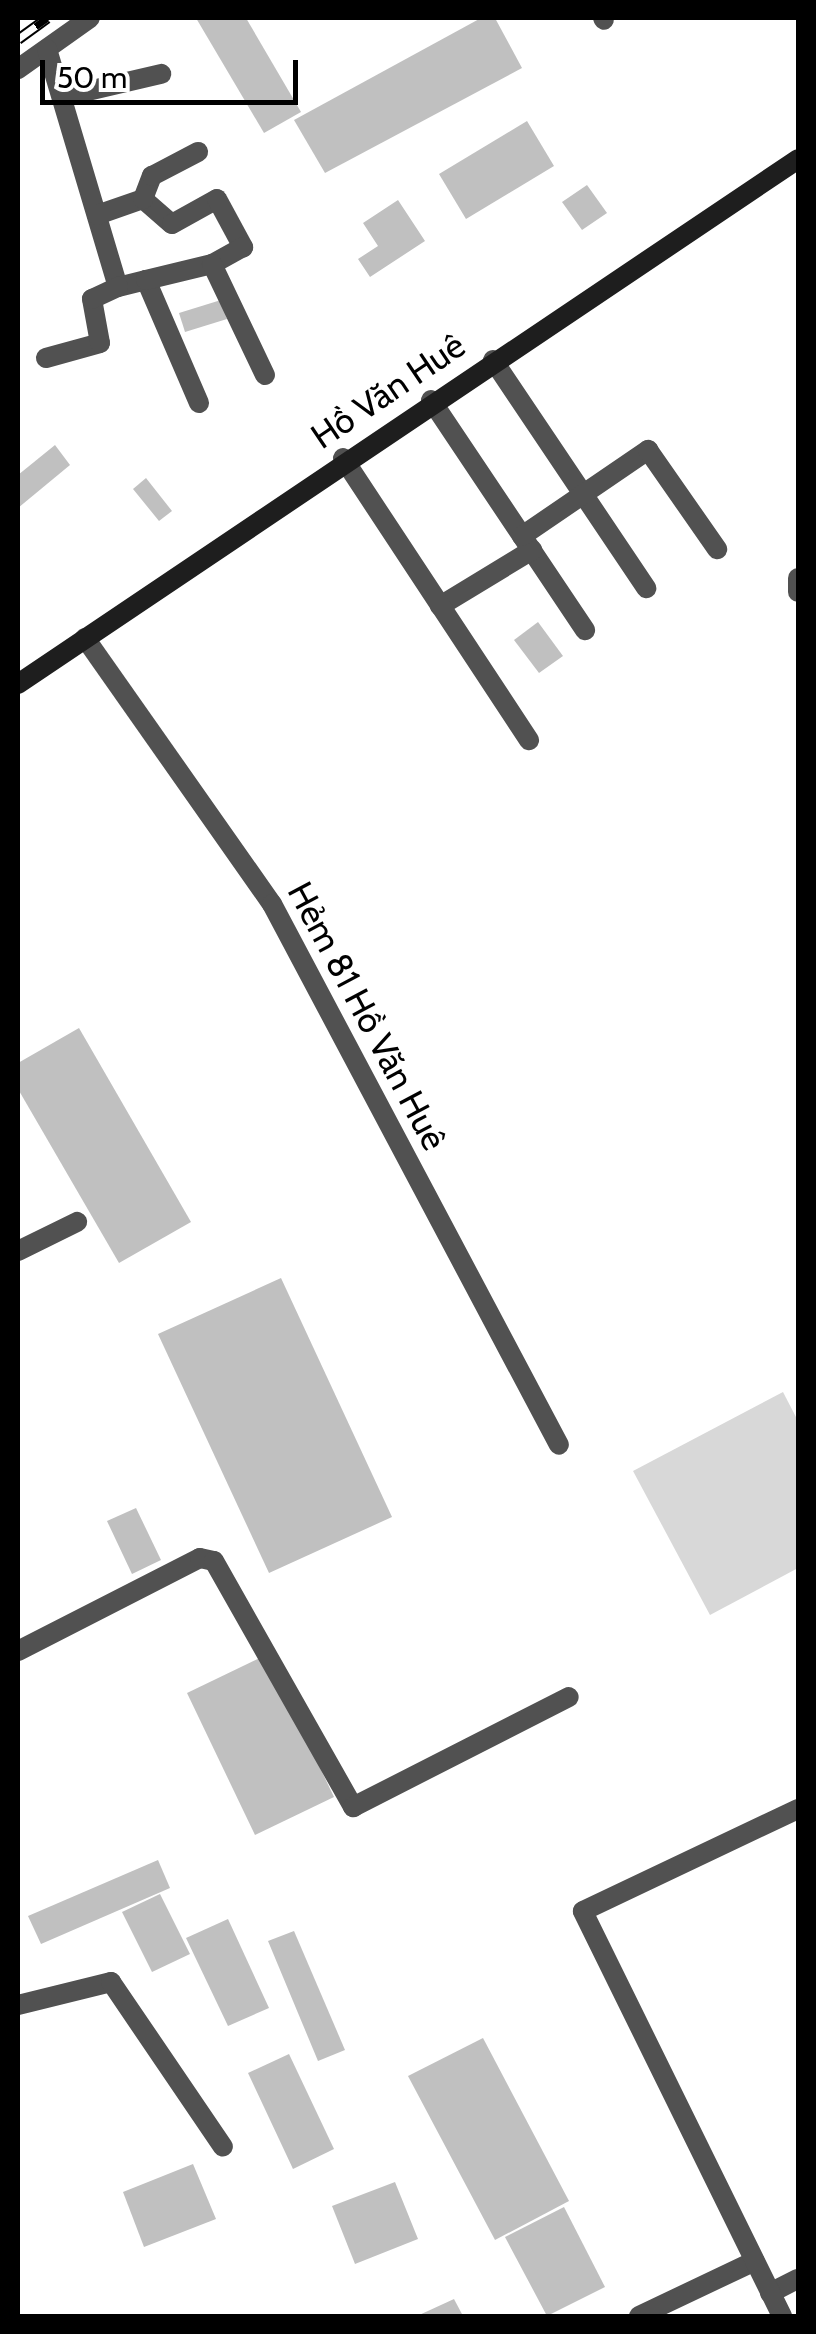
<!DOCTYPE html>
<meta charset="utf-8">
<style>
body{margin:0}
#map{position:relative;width:816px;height:2334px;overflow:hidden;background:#fff;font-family:Cabin,sans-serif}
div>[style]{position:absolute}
.green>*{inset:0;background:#d8d8d8}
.building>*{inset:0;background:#c0c0c0}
.lane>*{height:20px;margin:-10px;padding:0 10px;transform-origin:10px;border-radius:10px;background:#515151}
.street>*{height:20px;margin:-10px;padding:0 10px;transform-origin:10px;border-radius:10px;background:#515151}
.secondary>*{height:20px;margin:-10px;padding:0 10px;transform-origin:10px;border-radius:10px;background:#1e1e1e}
.rail>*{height:11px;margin-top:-5.5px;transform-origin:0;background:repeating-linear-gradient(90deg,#fff 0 22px,#000 0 44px);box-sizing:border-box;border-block:2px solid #000}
span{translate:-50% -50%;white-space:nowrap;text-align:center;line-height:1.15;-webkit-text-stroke:9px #fff;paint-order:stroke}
.street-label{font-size:35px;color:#000}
.frame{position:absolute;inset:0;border:20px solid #000;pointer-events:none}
.scale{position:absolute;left:40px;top:60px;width:258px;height:45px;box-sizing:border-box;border:5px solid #000;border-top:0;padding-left:12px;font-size:30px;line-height:35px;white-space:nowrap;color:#000;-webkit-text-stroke:8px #fff;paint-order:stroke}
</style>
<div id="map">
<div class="green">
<div style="clip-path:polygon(783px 1392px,798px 1421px,798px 1568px,710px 1615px,633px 1471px)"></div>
</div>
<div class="building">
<div style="clip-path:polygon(196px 18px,246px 18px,301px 112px,264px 133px)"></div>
<div style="clip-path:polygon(481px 18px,495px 18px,522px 68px,325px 173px,294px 120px)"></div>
<div style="clip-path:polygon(527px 121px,554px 166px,466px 219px,439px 174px)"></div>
<div style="clip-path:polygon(587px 185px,607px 213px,582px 230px,562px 202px)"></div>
<div style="clip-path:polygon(398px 200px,425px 241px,370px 277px,358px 259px,378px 246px,363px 223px)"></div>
<div style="clip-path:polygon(221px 300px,227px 319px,185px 332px,179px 313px)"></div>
<div style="clip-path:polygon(55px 445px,70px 465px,18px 508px,18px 475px)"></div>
<div style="clip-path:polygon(146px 478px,172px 511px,159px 521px,133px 489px)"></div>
<div style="clip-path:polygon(538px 622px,563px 656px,539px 673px,514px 640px)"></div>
<div style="clip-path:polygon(79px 1028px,191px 1222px,119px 1263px,18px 1089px,18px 1063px)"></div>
<div style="clip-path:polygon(281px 1278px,392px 1517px,269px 1573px,158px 1334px)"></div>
<div style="clip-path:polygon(136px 1508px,161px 1560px,132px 1574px,107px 1521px)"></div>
<div style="clip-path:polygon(266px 1655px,334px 1797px,255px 1835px,187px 1693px)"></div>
<div style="clip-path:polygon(158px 1860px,170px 1888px,41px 1944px,28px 1916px)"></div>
<div style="clip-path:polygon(160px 1894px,190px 1954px,152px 1972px,122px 1912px)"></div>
<div style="clip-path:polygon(228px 1919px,269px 2008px,228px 2026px,186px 1938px)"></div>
<div style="clip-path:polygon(294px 1931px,345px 2050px,318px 2061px,268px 1941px)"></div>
<div style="clip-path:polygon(483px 2038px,569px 2201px,495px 2240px,408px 2076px)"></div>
<div style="clip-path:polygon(289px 2054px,334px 2149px,293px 2169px,248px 2073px)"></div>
<div style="clip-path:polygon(193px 2164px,216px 2219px,144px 2247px,123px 2192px)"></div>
<div style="clip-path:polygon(395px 2182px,418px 2239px,355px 2264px,332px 2206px)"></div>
<div style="clip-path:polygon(564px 2207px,605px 2287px,547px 2316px,505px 2237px)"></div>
<div style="clip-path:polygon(454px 2299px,463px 2316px,417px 2316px)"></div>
</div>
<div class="lane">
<div style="left:18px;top:69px;width:88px;rotate:-35.3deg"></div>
<div style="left:431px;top:400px;width:277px;rotate:56.2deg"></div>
<div style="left:440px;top:606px;width:108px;rotate:-31.3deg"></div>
<div style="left:18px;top:1251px;width:66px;rotate:-26.2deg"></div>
<div style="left:18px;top:1651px;width:204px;rotate:-27.1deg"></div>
<div style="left:200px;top:1558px;width:14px;rotate:12deg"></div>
<div style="left:214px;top:1561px;width:283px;rotate:60.5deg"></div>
<div style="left:353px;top:1807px;width:242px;rotate:-27deg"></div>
<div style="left:18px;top:2005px;width:96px;rotate:-13.9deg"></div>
<div style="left:111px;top:1982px;width:199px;rotate:55.8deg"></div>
<div style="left:770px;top:2293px;width:31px;rotate:-27deg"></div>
<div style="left:639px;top:2316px;width:128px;rotate:-25.4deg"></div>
<div style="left:782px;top:2316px;width:451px;rotate:-116.2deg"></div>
<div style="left:583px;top:1911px;width:238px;rotate:-25.4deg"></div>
</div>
<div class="street">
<div style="left:603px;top:18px;width:2px;rotate:63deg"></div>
<div style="left:47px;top:49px;width:248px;rotate:73.4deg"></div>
<div style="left:118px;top:287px;width:29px;rotate:-14deg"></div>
<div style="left:146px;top:280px;width:134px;rotate:66.7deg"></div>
<div style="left:62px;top:97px;width:102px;rotate:-13.1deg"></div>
<div style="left:143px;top:199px;width:38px;rotate:41deg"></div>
<div style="left:172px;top:224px;width:51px;rotate:-29.1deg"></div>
<div style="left:217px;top:199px;width:55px;rotate:61.6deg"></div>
<div style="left:243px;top:247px;width:35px;rotate:151deg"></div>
<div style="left:97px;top:215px;width:49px;rotate:-19.2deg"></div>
<div style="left:143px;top:199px;width:25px;rotate:-69deg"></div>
<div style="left:152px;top:176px;width:52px;rotate:-27.6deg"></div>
<div style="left:146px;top:280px;width:68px;rotate:-13.6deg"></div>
<div style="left:212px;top:264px;width:123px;rotate:64.5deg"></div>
<div style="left:46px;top:358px;width:56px;rotate:-15.5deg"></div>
<div style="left:100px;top:343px;width:45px;rotate:-100.3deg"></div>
<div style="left:92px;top:299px;width:29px;rotate:-25deg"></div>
<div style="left:493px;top:360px;width:275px;rotate:56.1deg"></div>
<div style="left:343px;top:458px;width:338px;rotate:56.6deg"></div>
<div style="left:522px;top:536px;width:153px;rotate:-34.3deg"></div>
<div style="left:648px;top:450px;width:121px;rotate:55.1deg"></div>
<div style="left:798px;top:578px;width:14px;rotate:90deg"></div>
<div style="left:85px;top:638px;width:325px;rotate:54.9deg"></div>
<div style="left:272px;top:904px;width:612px;rotate:62.05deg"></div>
</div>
<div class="secondary">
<div style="left:18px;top:684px;width:940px;rotate:-33.94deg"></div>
</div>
<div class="rail">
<div style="left:18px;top:39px;width:36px;rotate:-36deg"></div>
</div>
<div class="street-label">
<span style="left:388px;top:391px;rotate:-34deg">Hồ Văn Huê</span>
<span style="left:367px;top:1016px;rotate:62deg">Hẻm 81 Hồ Văn Huê</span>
</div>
<div class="frame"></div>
<div class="scale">50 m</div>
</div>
